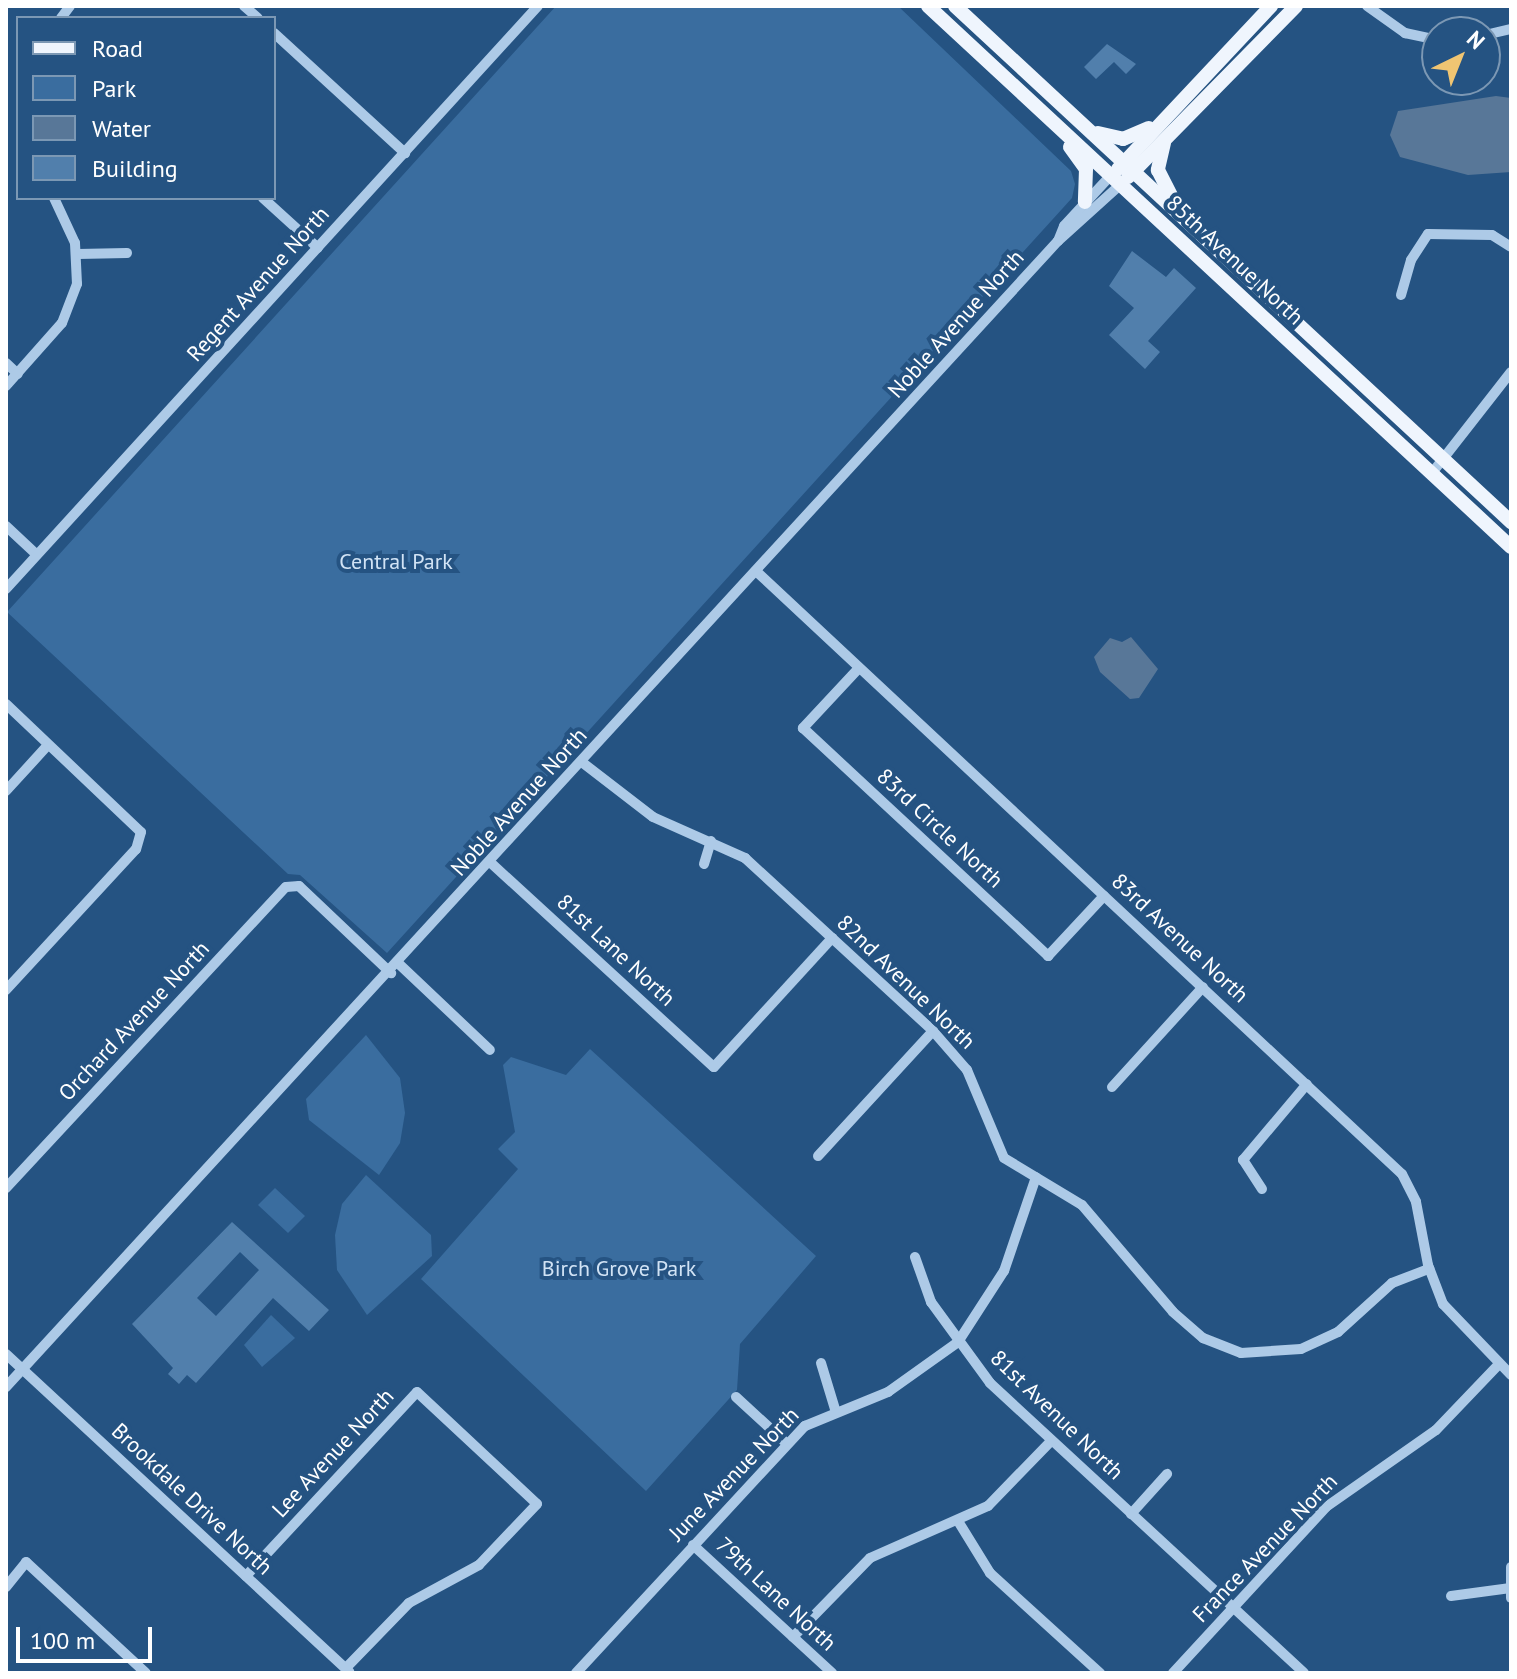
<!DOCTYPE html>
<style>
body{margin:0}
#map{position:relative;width:1517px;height:1679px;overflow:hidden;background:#255382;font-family:"PT Sans",sans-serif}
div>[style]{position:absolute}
.green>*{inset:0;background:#3a6d9f}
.water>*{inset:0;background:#587798}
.building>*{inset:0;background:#517fac}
.minor>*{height:10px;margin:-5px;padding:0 5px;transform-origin:5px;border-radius:5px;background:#adcae7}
.major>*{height:14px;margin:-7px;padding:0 7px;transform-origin:7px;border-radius:7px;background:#eff5fd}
span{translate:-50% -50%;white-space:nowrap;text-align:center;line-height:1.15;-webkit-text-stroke:8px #255382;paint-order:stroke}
.street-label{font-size:22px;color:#fff}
.park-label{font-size:22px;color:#d1e3f5}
.frame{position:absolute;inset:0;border:8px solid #fff;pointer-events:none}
.legend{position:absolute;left:16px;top:16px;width:260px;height:184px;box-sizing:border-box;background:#255382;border:2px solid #7c98b4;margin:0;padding:10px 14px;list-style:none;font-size:24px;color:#fff}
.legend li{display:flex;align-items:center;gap:16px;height:40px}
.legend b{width:40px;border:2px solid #7c98b4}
.north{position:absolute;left:1421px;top:16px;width:80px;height:80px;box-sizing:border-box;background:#255382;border:2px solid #7c98b4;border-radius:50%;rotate:43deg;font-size:22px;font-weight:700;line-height:32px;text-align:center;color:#fff}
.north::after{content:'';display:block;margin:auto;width:28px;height:36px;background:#f0c572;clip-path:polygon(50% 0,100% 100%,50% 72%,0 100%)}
.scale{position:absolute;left:16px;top:1627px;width:136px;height:36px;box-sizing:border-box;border:4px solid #fff;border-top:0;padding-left:10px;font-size:24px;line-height:28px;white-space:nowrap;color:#fff;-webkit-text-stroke:6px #255382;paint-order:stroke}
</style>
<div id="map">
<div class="green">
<div style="clip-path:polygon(556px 6px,898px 6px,1071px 171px,1075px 184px,1072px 198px,387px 953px,300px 875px,288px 874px,7px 612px)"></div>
<div style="clip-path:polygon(366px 1035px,400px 1078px,405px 1113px,400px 1143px,379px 1175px,309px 1120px,306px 1099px)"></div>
<div style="clip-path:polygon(590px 1049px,816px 1256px,740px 1344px,737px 1390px,646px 1491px,421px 1279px,518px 1169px,498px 1149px,515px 1132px,503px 1065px,511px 1057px,566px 1075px)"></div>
<div style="clip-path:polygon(366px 1175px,431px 1235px,432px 1256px,367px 1315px,337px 1270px,335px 1235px,342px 1204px)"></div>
<div style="clip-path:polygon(275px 1188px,305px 1216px,288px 1233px,258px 1205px)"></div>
<div style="clip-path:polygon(271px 1315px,295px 1338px,262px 1367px,244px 1345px)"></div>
</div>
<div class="water">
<div style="clip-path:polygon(1496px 96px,1511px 98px,1511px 172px,1468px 175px,1400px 157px,1390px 135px,1398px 111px)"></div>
<div style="clip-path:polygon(1131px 637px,1158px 669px,1139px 698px,1130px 699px,1100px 672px,1094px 657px,1110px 638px,1122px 642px)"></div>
</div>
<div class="building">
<div style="clip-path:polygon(1107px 44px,1136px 64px,1126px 74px,1114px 62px,1096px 79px,1084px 67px)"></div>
<div style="clip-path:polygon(1132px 251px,1166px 277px,1174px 268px,1196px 288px,1148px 341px,1160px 352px,1145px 369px,1109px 335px,1134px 308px,1109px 286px)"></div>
<div style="clip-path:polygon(evenodd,232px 1222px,329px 1310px,309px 1331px,273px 1298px,196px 1383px,187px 1375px,179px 1384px,168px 1374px,173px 1368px,132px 1324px,232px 1222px,240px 1252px,259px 1270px,216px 1316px,197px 1298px,240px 1252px)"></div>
</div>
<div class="minor">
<div style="left:244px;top:6px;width:18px;rotate:41deg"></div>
<div style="left:1367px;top:6px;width:47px;rotate:35.4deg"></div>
<div style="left:1405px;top:33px;width:33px;rotate:12deg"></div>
<div style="left:61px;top:18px;width:15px;rotate:-53deg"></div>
<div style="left:274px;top:33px;width:178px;rotate:42.5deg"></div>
<div style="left:1485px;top:35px;width:27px;rotate:-13deg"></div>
<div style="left:263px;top:198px;width:74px;rotate:42.3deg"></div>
<div style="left:1058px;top:241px;width:16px;rotate:-68deg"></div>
<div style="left:1064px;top:226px;width:69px;rotate:-47.3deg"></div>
<div style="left:78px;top:254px;width:49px;rotate:-1.2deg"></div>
<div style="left:1401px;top:295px;width:36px;rotate:-74deg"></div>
<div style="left:1411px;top:260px;width:31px;rotate:-57deg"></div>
<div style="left:1428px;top:234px;width:64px;rotate:0.9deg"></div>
<div style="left:1492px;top:235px;width:22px;rotate:32deg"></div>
<div style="left:6px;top:363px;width:16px;rotate:43deg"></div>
<div style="left:6px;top:386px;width:84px;rotate:-48.4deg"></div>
<div style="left:62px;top:323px;width:42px;rotate:-69deg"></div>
<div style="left:77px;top:284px;width:41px;rotate:-92.8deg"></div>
<div style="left:75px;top:243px;width:50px;rotate:-115deg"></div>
<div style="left:1432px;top:473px;width:128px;rotate:-52deg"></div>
<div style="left:6px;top:526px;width:42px;rotate:43.1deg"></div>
<div style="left:757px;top:572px;width:882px;rotate:43.03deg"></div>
<div style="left:1402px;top:1174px;width:31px;rotate:63deg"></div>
<div style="left:1416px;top:1202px;width:64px;rotate:79.2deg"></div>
<div style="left:1428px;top:1265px;width:42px;rotate:69deg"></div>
<div style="left:1443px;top:1304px;width:98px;rotate:46.2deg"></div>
<div style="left:6px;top:589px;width:789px;rotate:-47.62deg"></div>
<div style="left:858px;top:669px;width:81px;rotate:133deg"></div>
<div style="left:803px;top:728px;width:335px;rotate:42.9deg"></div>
<div style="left:1048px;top:956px;width:82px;rotate:-47deg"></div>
<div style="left:6px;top:704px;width:186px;rotate:43.5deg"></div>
<div style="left:141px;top:832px;width:18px;rotate:106deg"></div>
<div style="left:136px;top:849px;width:192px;rotate:132.7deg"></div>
<div style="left:583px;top:763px;width:88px;rotate:37.6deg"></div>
<div style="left:653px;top:817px;width:101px;rotate:24deg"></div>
<div style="left:745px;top:858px;width:255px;rotate:42.6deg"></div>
<div style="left:933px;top:1031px;width:52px;rotate:48.9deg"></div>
<div style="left:967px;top:1070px;width:95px;rotate:67.2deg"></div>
<div style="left:1004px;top:1158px;width:91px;rotate:31.1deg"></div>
<div style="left:1082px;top:1205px;width:140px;rotate:49.6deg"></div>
<div style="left:1173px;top:1312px;width:40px;rotate:41deg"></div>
<div style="left:1203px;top:1338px;width:41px;rotate:21.5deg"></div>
<div style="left:1241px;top:1353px;width:60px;rotate:-3.8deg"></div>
<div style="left:1301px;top:1349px;width:41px;rotate:-24.7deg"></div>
<div style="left:1338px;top:1332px;width:73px;rotate:-42.2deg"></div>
<div style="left:1392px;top:1283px;width:40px;rotate:-21deg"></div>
<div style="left:6px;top:791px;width:62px;rotate:-47.6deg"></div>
<div style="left:491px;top:863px;width:302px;rotate:42.5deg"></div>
<div style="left:714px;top:1067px;width:175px;rotate:-47.5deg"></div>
<div style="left:704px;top:864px;width:24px;rotate:-73deg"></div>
<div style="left:399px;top:964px;width:125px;rotate:43.4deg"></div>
<div style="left:1112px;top:1087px;width:135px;rotate:-47.7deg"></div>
<div style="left:818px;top:1156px;width:170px;rotate:-47.4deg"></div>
<div style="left:6px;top:1188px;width:411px;rotate:-47.1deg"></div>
<div style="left:286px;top:887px;width:13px;rotate:-4deg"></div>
<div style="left:299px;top:886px;width:127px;rotate:43.4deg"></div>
<div style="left:1262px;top:1189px;width:35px;rotate:-123deg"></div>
<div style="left:1243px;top:1160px;width:99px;rotate:-49.9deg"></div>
<div style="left:915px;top:1257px;width:48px;rotate:70.4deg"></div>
<div style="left:931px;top:1302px;width:100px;rotate:53.9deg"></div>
<div style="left:990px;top:1383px;width:427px;rotate:42.7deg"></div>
<div style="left:6px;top:1354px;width:468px;rotate:42.8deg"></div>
<div style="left:821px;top:1363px;width:48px;rotate:73.1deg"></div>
<div style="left:6px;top:1387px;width:1556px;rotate:-47.45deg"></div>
<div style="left:1058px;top:241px;width:85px;rotate:-42.1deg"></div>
<div style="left:736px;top:1397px;width:68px;rotate:42.6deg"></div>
<div style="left:1131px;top:1514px;width:54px;rotate:-48deg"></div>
<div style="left:958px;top:1521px;width:61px;rotate:58.4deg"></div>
<div style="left:990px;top:1573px;width:149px;rotate:42.3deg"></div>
<div style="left:693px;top:1545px;width:189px;rotate:42.6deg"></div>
<div style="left:1511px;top:1567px;width:31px;rotate:90deg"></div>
<div style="left:246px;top:1576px;width:251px;rotate:-47.1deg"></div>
<div style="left:417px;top:1392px;width:164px;rotate:43deg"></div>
<div style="left:537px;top:1504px;width:84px;rotate:133.6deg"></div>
<div style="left:479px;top:1565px;width:80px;rotate:151.5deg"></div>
<div style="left:409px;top:1603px;width:91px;rotate:134.1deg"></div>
<div style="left:6px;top:1587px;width:32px;rotate:-51deg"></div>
<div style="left:26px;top:1562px;width:163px;rotate:42.8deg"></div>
<div style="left:1451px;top:1596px;width:60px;rotate:-7.7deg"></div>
<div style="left:793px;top:1637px;width:110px;rotate:-45.7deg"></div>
<div style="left:870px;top:1558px;width:129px;rotate:-23.8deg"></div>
<div style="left:988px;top:1506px;width:91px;rotate:-45.9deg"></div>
<div style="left:576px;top:1673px;width:337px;rotate:-47.2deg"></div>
<div style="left:805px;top:1426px;width:90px;rotate:-22.3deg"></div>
<div style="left:888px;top:1392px;width:86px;rotate:-35.5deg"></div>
<div style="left:958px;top:1342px;width:85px;rotate:-57.1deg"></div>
<div style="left:1004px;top:1271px;width:99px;rotate:-71.2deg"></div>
<div style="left:1173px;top:1673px;width:226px;rotate:-47.3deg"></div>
<div style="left:1326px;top:1507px;width:134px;rotate:-35deg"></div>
<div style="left:1436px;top:1430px;width:91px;rotate:-46.3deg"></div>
</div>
<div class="major">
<div style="left:928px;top:6px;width:795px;rotate:42.86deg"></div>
<div style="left:955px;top:6px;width:759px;rotate:42.86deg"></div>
<div style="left:1098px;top:133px;width:26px;rotate:13deg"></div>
<div style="left:1123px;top:139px;width:28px;rotate:-23deg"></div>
<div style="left:1164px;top:143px;width:28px;rotate:103deg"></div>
<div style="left:1158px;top:170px;width:30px;rotate:63deg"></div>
<div style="left:1070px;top:147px;width:27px;rotate:54deg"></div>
<div style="left:1086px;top:169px;width:33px;rotate:92deg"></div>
<div style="left:1118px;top:169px;width:224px;rotate:-46.8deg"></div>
<div style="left:1128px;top:177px;width:240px;rotate:-45.5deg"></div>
</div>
<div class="street-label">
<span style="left:1235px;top:260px;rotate:43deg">85th Avenue North</span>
<span style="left:258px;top:284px;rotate:-48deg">Regent Avenue North</span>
<span style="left:956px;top:324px;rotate:-48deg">Noble Avenue North</span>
<span style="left:519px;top:802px;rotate:-48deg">Noble Avenue North</span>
<span style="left:940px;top:828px;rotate:43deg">83rd Circle North</span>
<span style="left:1180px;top:938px;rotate:43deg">83rd Avenue North</span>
<span style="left:616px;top:950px;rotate:43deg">81st Lane North</span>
<span style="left:906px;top:982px;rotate:44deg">82nd Avenue North</span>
<span style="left:134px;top:1021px;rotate:-47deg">Orchard Avenue North</span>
<span style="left:1057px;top:1415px;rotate:44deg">81st Avenue North</span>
<span style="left:333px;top:1453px;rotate:-47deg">Lee Avenue North</span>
<span style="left:734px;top:1474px;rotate:-46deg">June Avenue North</span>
<span style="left:192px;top:1499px;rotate:43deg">Brookdale Drive North</span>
<span style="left:1265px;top:1548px;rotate:-46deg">France Avenue North</span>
<span style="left:776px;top:1594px;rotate:43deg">79th Lane North</span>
</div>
<div class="park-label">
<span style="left:396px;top:562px">Central Park</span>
<span style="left:619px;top:1269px">Birch Grove Park</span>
</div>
<div class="frame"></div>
<ul class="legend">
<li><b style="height:10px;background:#eff5fd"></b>Road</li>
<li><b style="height:22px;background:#3a6d9f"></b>Park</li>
<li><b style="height:22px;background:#587798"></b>Water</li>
<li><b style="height:22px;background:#517fac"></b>Building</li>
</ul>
<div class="north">N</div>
<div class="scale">100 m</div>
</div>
